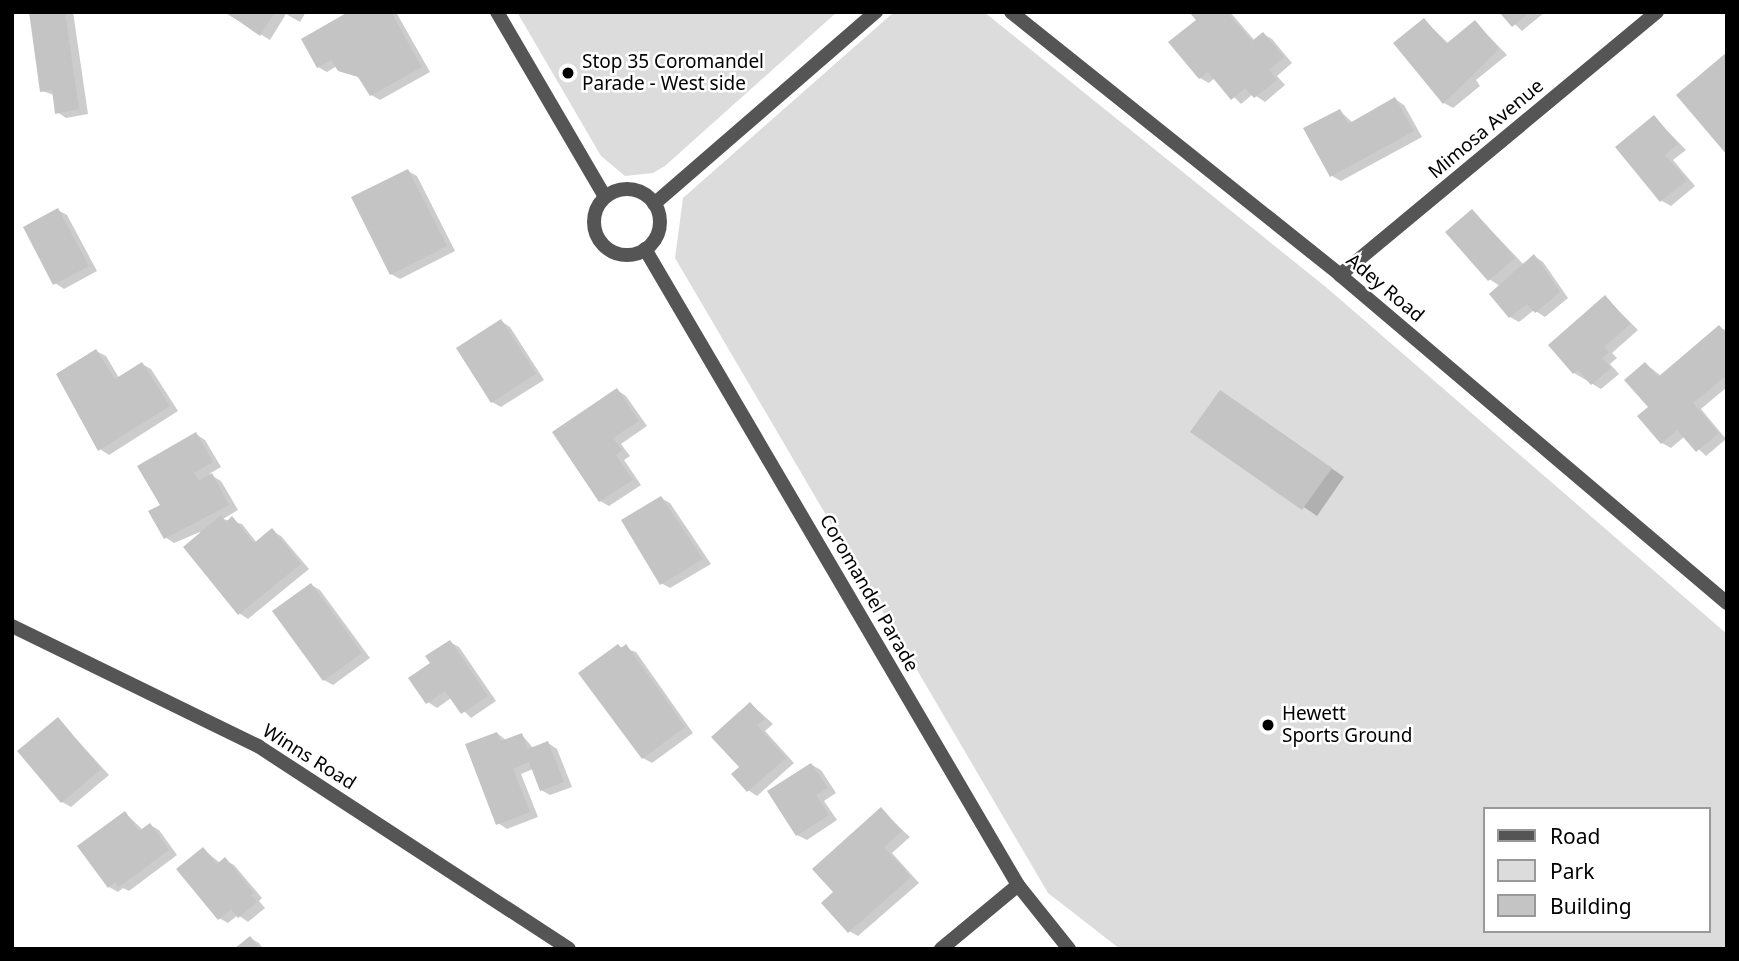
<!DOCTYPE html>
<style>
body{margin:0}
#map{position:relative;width:1739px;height:961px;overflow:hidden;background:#fff;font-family:"Noto Sans",sans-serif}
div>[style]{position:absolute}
.green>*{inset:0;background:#dcdcdc}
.shadow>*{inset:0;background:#0003}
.building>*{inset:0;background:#c4c4c4}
.street>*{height:14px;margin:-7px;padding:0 7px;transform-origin:7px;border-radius:7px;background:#555}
.street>.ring{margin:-7px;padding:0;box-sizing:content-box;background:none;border:14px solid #555;border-radius:50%}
.dots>*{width:19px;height:19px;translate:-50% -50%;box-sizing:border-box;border:4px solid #fff;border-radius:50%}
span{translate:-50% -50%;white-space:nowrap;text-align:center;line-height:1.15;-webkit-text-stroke:5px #fff;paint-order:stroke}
.poi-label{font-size:19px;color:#000}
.left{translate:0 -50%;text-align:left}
.street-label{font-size:19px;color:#000}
.frame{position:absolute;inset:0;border:14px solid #000;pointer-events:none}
.legend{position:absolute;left:1483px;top:807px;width:228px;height:126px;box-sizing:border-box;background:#fff;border:2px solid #999;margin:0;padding:9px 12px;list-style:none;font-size:21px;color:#000}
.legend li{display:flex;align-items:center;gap:14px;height:35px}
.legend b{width:35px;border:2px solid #999}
</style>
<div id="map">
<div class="green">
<div style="clip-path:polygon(517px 12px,837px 12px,665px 166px,653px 173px,625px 176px,601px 156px)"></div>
<div style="clip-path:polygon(evenodd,894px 12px,984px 12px,1327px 288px,1727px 634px,1727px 949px,1120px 949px,1048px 893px,675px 258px,683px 198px,894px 12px,1485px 809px,1709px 809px,1709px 931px,1485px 931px,1485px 809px)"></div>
</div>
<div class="shadow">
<div style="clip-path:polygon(31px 12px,73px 12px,88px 114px,66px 118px,57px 112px,54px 95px,42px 91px)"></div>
<div style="clip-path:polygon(306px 12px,300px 22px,286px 14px,270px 40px,227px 14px)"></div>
<div style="clip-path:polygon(351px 12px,396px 12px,430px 72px,380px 100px,371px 95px,362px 79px,337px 66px,327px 72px,318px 67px)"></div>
<div style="clip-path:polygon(1192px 12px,1230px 12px,1255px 41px,1263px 34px,1272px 39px,1292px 63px,1277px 76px,1285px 85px,1265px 102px,1253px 94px,1241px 104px,1215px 78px,1209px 83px,1200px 78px,1198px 20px)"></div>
<div style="clip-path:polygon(1502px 12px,1545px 12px,1522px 31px)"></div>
<div style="clip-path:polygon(1424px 20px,1449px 44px,1475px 22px,1507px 55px,1476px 80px,1480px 86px,1453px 108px,1444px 103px)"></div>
<div style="clip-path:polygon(1395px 99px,1404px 105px,1422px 137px,1341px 181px,1332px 176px,1306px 129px,1340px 111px,1353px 123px)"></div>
<div style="clip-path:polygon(1654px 117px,1686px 150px,1673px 160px,1695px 186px,1671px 206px,1662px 201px)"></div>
<div style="clip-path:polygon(408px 171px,417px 176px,455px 251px,400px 279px,391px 274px)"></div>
<div style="clip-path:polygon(58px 210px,67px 215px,97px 271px,64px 289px,55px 283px)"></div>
<div style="clip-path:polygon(1473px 211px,1524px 265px,1534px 256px,1543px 262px,1568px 298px,1545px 317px,1534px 310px,1519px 322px,1510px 317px,1500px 286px,1489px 279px)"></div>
<div style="clip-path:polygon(1605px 297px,1638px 330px,1612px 353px,1617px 358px,1610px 364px,1619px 374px,1601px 389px,1574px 373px)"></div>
<div style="clip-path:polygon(501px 321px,510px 327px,544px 380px,501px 407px,492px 402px)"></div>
<div style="clip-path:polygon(1719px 327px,1727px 331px,1727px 387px,1701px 409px,1726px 439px,1706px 456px,1685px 436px,1671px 448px,1662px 443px,1650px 407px,1646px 364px,1661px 376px)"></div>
<div style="clip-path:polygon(96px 351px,106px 356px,119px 378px,142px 364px,151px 369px,178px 411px,109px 455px,100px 449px,79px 416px,83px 413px)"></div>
<div style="clip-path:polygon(617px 390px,626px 396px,647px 426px,621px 444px,630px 456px,624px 460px,641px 485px,609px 506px,600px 501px)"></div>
<div style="clip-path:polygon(1234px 400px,1344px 477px,1317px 516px,1192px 431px)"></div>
<div style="clip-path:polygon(196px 434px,205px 440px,221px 467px,209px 474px,221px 481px,238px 510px,223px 519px,242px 524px,257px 543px,272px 531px,281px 536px,309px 569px,248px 619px,239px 613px,200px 532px,174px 543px,165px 537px,162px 505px)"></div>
<div style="clip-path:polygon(661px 498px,670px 503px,711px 564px,670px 588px,661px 583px)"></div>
<div style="clip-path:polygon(311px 585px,320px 590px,370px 658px,333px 685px,324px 680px)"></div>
<div style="clip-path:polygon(450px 642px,459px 647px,496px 701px,471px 718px,451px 698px,437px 708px,428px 702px,432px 663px)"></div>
<div style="clip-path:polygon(618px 646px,636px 652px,693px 733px,652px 763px,643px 758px)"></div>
<div style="clip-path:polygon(751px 704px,773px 724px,765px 731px,794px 763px,757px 796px,748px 790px,741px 768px)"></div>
<div style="clip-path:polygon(58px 719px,109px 775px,71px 807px,62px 802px)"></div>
<div style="clip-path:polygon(497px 733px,507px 741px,522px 735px,534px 749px,548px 743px,557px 749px,572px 787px,550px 795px,541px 790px,533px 769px,521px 774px,538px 817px,507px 829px,498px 823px)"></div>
<div style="clip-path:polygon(812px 765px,821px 770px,836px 793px,824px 801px,837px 820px,807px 840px,797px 835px)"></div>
<div style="clip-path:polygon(881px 810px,910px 837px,892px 853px,919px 883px,858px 936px,849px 931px,836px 893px)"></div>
<div style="clip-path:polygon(125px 813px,143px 830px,150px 825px,159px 830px,177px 855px,129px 891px,123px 888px,118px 892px,109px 887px)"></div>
<div style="clip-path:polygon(203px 849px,220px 863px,225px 860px,234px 865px,262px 898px,259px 901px,265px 908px,248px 922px,238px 915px,228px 923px,219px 918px)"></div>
<div style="clip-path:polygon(250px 938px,259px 943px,263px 949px,237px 949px)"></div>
</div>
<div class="building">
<div style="clip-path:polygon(29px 12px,65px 12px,79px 109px,55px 114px,52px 90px,40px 92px)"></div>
<div style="clip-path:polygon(226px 12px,275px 12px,260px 36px)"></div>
<div style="clip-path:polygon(348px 12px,391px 12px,422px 67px,370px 96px,358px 77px,338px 71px,331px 60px,317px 68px,301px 39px)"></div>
<div style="clip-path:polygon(1189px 12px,1227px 12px,1252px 41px,1263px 32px,1284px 57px,1269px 70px,1277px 80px,1254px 98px,1245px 88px,1231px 100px,1208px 72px,1199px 79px,1168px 42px,1196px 20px)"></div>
<div style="clip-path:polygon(1499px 12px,1530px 12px,1512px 27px)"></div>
<div style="clip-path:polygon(1424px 18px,1446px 44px,1475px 20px,1499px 49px,1443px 104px,1393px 43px)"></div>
<div style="clip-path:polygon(1727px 52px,1727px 155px,1676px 95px)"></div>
<div style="clip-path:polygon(1395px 97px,1414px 131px,1330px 177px,1303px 128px,1340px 109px,1348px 124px)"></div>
<div style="clip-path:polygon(1654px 115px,1678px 144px,1665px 155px,1687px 180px,1660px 202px,1615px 147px)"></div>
<div style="clip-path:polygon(408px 169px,447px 246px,390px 275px,351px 197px)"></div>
<div style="clip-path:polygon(58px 208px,89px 266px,53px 285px,23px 227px)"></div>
<div style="clip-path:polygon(1472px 209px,1515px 258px,1488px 281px,1445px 232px)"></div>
<div style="clip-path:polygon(1534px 254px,1560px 292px,1535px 313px,1527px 304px,1509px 318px,1489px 294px)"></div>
<div style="clip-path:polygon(1605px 295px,1630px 324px,1604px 347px,1609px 352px,1602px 358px,1611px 368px,1591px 385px,1578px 370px,1573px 374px,1548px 345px)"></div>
<div style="clip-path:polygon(501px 319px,536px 374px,491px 403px,456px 348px)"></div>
<div style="clip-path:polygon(1719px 325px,1727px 334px,1727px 375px,1693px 403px,1719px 433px,1696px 452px,1677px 430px,1661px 444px,1637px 416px,1648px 407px,1624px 380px,1645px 362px,1658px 377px)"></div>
<div style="clip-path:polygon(96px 349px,115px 379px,142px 362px,170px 406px,98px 451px,56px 374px)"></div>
<div style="clip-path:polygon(617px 388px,639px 421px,613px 438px,622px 450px,616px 455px,633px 480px,599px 502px,552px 432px)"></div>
<div style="clip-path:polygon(1220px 390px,1332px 468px,1302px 510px,1190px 432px)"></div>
<div style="clip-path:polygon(196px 432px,213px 462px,194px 473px,199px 481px,212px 473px,229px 505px,164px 539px,148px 511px,160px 505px,137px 466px)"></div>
<div style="clip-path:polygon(661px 496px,703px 559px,660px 585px,621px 520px)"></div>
<div style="clip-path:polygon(221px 515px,226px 522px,232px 516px,254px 543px,272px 528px,301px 564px,238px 615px,183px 547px)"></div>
<div style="clip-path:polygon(311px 583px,362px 653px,323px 681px,272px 611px)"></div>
<div style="clip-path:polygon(450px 640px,488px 696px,461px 714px,445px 691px,426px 704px,408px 678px,430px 663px,425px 656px)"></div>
<div style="clip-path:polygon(618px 644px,621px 648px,626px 644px,685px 727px,642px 759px,578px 673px)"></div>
<div style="clip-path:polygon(750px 702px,765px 719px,757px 725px,786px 758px,747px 792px,731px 774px,739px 767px,711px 737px)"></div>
<div style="clip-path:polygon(58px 717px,101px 769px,61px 803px,17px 751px)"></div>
<div style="clip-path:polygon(497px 732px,501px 741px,522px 733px,528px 749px,548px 741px,564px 782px,540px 791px,529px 762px,513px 769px,530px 812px,496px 825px,465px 744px)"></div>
<div style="clip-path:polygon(811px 763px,828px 788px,816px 795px,829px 815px,796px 836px,767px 791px)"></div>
<div style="clip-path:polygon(881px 807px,902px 831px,884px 847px,911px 877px,848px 933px,821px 903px,833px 892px,812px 869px)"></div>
<div style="clip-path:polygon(125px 811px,139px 831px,150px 823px,169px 850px,119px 887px,115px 882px,108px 888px,77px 846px)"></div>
<div style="clip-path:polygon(203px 847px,217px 864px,225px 857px,254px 893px,251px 895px,257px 902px,238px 918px,231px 909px,218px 920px,176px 869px)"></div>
<div style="clip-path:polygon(250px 936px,260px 949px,234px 949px)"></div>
</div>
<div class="street">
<div style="left:497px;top:12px;width:214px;rotate:59.7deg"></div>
<div style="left:1011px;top:12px;width:421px;rotate:38.6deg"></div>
<div style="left:1340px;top:275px;width:507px;rotate:40.28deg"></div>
<div class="ring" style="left:594px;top:189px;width:52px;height:52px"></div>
<div style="left:654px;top:204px;width:294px;rotate:-40.9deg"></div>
<div style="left:645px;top:249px;width:737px;rotate:59.61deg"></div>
<div style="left:1018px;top:885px;width:82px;rotate:51.4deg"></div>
<div style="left:1340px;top:275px;width:412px;rotate:-39.7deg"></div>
<div style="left:12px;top:626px;width:274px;rotate:26deg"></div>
<div style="left:258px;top:746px;width:371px;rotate:33.1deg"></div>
<div style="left:941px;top:949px;width:100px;rotate:-39.7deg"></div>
</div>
<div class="dots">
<div style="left:568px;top:73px;background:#000"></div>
<div style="left:1268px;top:725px;background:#000"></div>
</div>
<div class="poi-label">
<span class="left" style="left:582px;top:73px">Stop 35 Coromandel<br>Parade - West side</span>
<span class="left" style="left:1282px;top:725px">Hewett<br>Sports Ground</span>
</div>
<div class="street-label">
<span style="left:1486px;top:129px;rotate:-40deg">Mimosa Avenue</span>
<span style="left:1385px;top:288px;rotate:40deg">Adey Road</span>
<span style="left:869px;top:593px;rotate:60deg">Coromandel Parade</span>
<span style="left:309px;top:757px;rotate:32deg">Winns Road</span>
</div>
<div class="frame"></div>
<ul class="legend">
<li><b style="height:9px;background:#555"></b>Road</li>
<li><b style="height:19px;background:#dcdcdc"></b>Park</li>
<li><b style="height:19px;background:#c4c4c4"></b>Building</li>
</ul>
</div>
